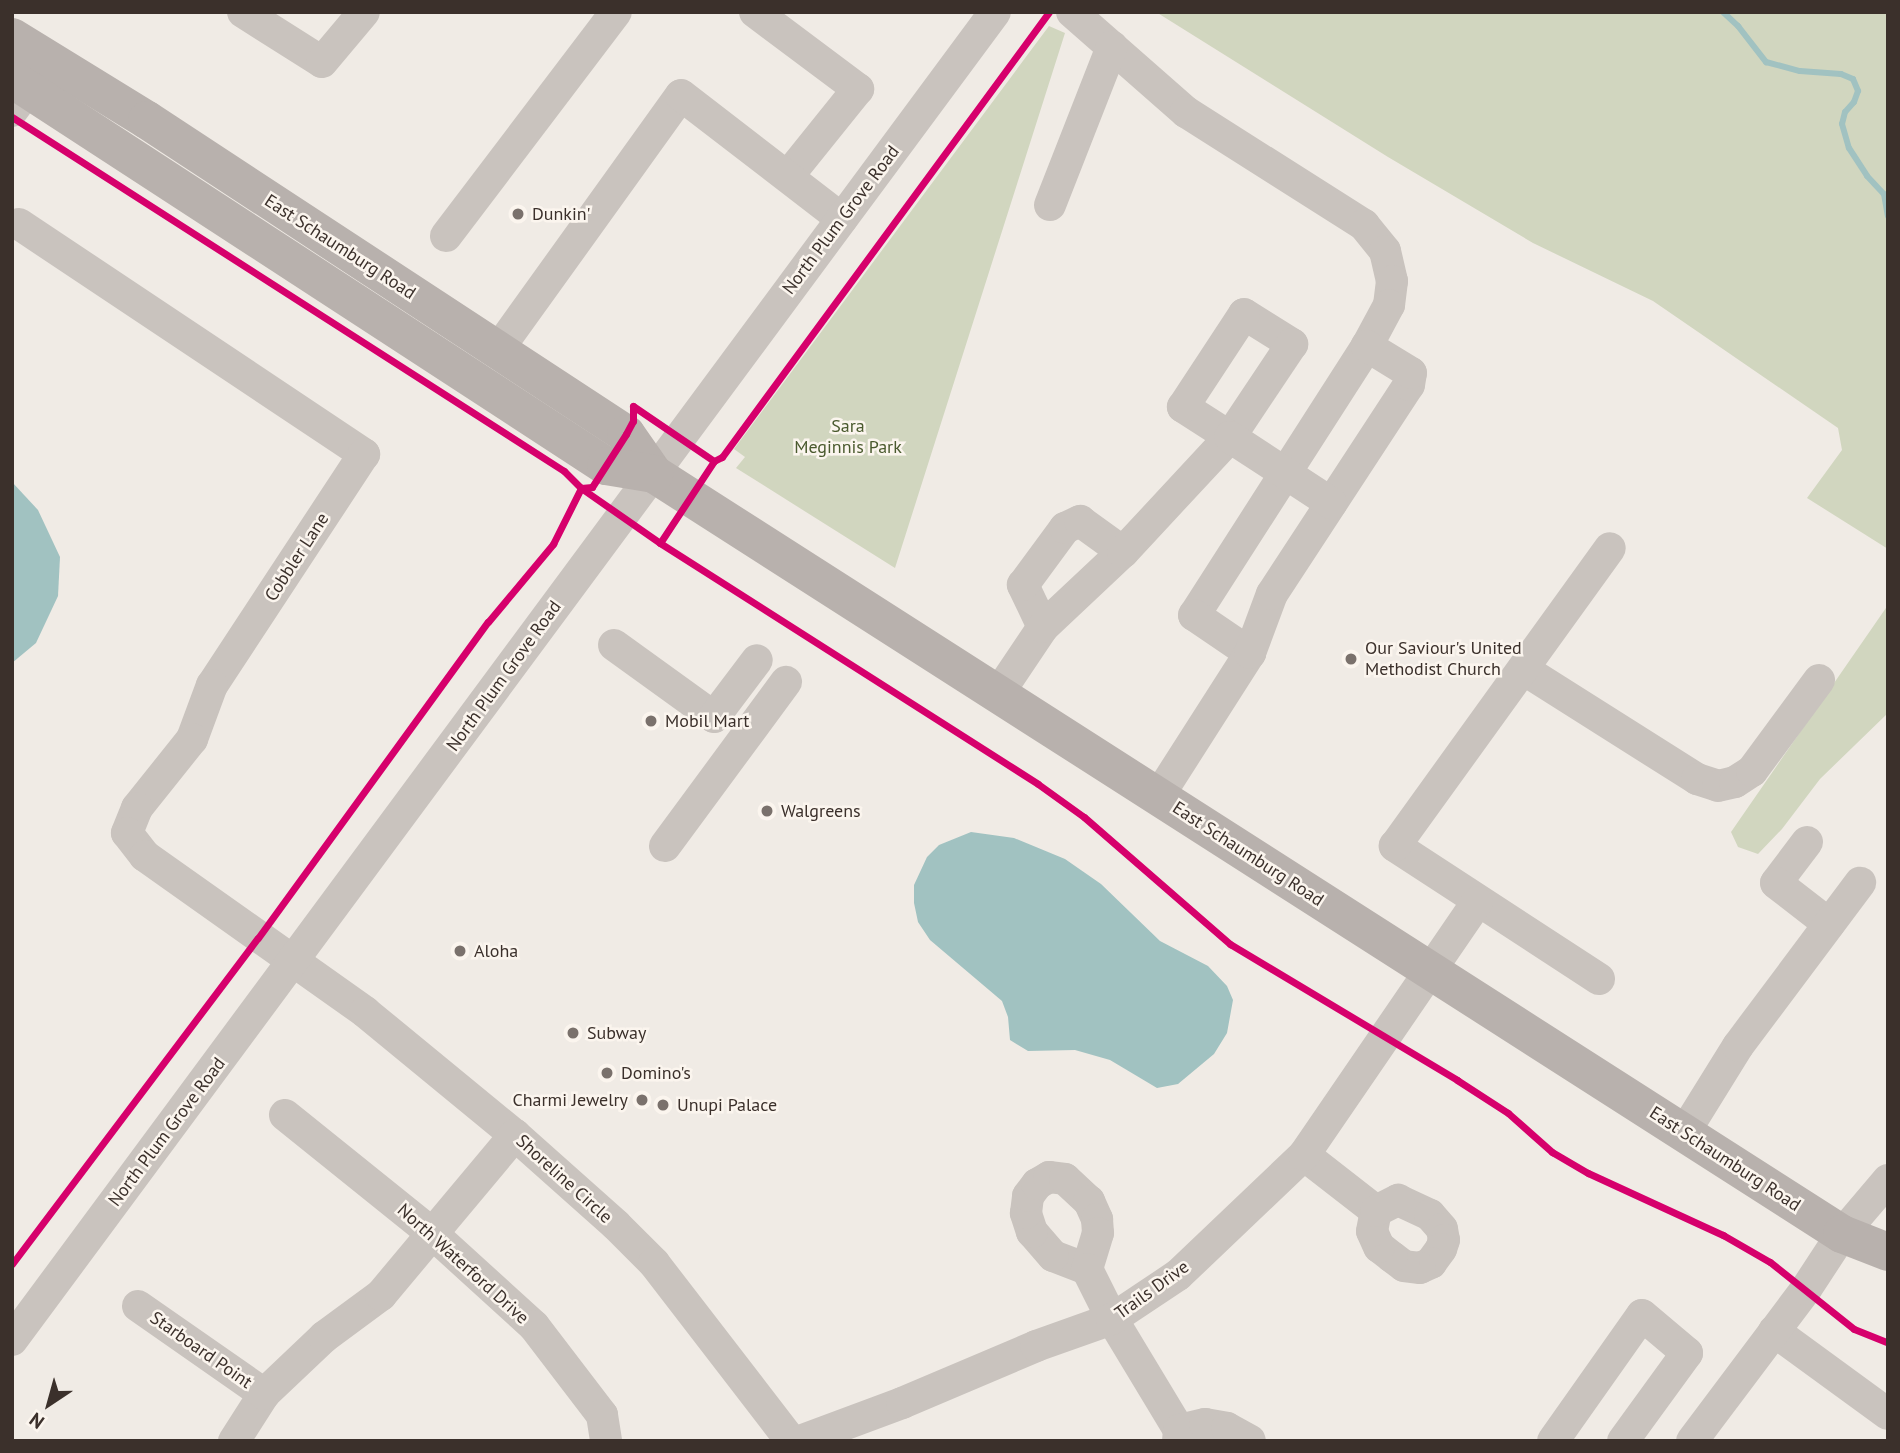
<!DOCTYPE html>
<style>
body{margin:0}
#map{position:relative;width:1900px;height:1453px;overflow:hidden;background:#f0ebe5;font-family:"PT Sans",sans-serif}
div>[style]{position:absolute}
.green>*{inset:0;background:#d1d6bf}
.water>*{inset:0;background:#a1c2c1}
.stream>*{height:6px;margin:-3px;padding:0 3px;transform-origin:3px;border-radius:3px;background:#a1c2c1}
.minor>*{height:32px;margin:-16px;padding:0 16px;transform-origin:16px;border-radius:16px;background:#c9c3be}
.major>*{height:38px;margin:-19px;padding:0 19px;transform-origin:19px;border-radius:19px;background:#b8b1ad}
.cycleway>*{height:7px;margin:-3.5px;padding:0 3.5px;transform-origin:3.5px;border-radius:3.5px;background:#d6006c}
.dots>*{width:19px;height:19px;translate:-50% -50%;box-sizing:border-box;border:4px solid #fbf5ee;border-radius:50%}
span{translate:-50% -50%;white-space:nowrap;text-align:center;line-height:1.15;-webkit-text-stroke:5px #fbf5ee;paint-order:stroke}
.poi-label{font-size:18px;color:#3b302b}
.left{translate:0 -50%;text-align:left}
.right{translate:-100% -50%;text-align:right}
.street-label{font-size:18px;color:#3b302b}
.park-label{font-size:18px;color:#4a5a2e}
.frame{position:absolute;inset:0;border:14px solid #3b302b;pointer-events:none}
.north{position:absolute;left:14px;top:1369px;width:70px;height:70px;-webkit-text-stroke:5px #fbf5ee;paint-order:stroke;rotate:216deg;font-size:19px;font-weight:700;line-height:28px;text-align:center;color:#3b302b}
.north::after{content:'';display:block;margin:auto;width:24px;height:32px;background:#3b302b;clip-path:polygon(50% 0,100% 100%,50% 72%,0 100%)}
</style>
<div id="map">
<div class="green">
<div style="clip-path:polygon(1156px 12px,1888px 12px,1888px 549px,1807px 498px,1842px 450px,1838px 428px,1653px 301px,1533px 243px,1388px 157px)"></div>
<div style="clip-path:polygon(1049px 26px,1065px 33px,895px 568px,736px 468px,745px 457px,734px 449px)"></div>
<div style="clip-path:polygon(1888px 605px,1888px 713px,1820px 779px,1782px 829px,1758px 854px,1738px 847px,1731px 832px)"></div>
</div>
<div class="water">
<div style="clip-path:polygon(12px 482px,38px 510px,60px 557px,58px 596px,36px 643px,12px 663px)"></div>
<div style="clip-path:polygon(971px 832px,1014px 838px,1065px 859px,1101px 884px,1160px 941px,1208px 966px,1227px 986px,1233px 1000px,1227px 1033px,1214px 1054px,1178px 1084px,1157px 1088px,1110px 1060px,1075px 1050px,1028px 1051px,1010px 1040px,1008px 1017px,1002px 1001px,930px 940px,918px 922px,914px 903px,914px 885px,927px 857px,939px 845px)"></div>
</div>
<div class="stream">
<div style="left:1723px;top:12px;width:21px;rotate:43deg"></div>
<div style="left:1738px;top:26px;width:46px;rotate:52.1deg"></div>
<div style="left:1766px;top:62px;width:35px;rotate:15deg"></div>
<div style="left:1800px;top:71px;width:41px;rotate:4.2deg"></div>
<div style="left:1841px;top:74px;width:13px;rotate:23deg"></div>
<div style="left:1853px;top:79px;width:13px;rotate:67deg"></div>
<div style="left:1858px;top:91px;width:12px;rotate:110deg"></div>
<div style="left:1854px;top:102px;width:13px;rotate:132deg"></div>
<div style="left:1845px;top:112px;width:12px;rotate:104deg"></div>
<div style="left:1842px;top:124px;width:25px;rotate:74deg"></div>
<div style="left:1849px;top:148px;width:33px;rotate:57deg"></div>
<div style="left:1867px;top:176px;width:25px;rotate:47deg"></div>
<div style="left:1884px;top:194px;width:22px;rotate:80deg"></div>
</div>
<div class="minor">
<div style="left:243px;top:12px;width:93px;rotate:32.3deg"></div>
<div style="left:322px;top:62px;width:65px;rotate:-50deg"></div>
<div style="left:755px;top:12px;width:129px;rotate:36.8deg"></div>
<div style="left:858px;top:89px;width:112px;rotate:128.8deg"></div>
<div style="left:1072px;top:12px;width:152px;rotate:41.3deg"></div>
<div style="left:1186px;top:112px;width:211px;rotate:32.4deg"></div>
<div style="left:1364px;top:225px;width:33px;rotate:51deg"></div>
<div style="left:1385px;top:251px;width:31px;rotate:77deg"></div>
<div style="left:1392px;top:281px;width:24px;rotate:97deg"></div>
<div style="left:1389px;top:305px;width:47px;rotate:118.2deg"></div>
<div style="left:1367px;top:346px;width:320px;rotate:122.7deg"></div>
<div style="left:1194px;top:615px;width:68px;rotate:34.2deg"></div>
<div style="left:1250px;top:653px;width:171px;rotate:122.6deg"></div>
<div style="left:12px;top:111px;width:49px;rotate:-53.4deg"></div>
<div style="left:1050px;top:205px;width:170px;rotate:-68.6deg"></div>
<div style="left:19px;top:224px;width:415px;rotate:33.7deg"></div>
<div style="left:364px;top:454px;width:277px;rotate:123.3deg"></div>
<div style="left:212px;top:685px;width:58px;rotate:110.3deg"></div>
<div style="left:192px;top:739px;width:88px;rotate:128.6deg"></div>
<div style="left:137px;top:808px;width:27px;rotate:112deg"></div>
<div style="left:127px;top:833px;width:29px;rotate:52deg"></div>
<div style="left:145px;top:856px;width:270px;rotate:35.3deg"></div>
<div style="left:365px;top:1012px;width:194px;rotate:39.4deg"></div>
<div style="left:515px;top:1135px;width:135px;rotate:41.7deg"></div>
<div style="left:616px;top:1225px;width:54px;rotate:45deg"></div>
<div style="left:654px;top:1263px;width:225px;rotate:52.4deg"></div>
<div style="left:446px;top:236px;width:281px;rotate:-52.8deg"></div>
<div style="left:1244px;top:314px;width:57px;rotate:32deg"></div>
<div style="left:1292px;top:344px;width:112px;rotate:123.7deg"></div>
<div style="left:1230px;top:437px;width:56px;rotate:-147.4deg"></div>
<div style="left:1183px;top:407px;width:111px;rotate:-56.7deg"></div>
<div style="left:497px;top:351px;width:315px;rotate:-54.3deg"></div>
<div style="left:681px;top:95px;width:203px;rotate:37.6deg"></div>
<div style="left:1043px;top:627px;width:47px;rotate:-115.5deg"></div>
<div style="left:1023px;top:585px;width:71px;rotate:-53.6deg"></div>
<div style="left:1065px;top:528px;width:17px;rotate:-25deg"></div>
<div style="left:1080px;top:521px;width:53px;rotate:35.8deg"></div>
<div style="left:614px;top:645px;width:123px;rotate:35.8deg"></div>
<div style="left:714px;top:717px;width:71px;rotate:-53deg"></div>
<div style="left:1250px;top:653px;width:63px;rotate:-69.6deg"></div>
<div style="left:1272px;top:594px;width:250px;rotate:-56.8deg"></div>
<div style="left:1409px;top:385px;width:12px;rotate:-81deg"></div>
<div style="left:1411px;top:373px;width:52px;rotate:-148.5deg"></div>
<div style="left:1523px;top:669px;width:206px;rotate:32.3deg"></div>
<div style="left:1697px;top:779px;width:22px;rotate:18deg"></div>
<div style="left:1718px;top:786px;width:17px;rotate:-13deg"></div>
<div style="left:1735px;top:782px;width:20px;rotate:-33deg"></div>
<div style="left:1752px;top:771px;width:113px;rotate:-53.6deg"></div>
<div style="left:998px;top:694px;width:81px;rotate:-56.1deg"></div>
<div style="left:1043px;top:627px;width:110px;rotate:-43.2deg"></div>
<div style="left:1123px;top:552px;width:157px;rotate:-47.1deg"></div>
<div style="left:1230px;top:437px;width:121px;rotate:33.2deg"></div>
<div style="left:1807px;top:842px;width:51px;rotate:127.1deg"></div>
<div style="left:1776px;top:883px;width:67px;rotate:37.7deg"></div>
<div style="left:665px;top:846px;width:204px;rotate:-53.6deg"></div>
<div style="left:1599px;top:979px;width:244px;rotate:-146.9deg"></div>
<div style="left:1395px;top:846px;width:367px;rotate:-54.2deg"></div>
<div style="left:285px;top:1115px;width:191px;rotate:38.8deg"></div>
<div style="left:434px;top:1235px;width:135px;rotate:42.3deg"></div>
<div style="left:534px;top:1326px;width:112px;rotate:52.6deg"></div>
<div style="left:602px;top:1415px;width:26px;rotate:81deg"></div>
<div style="left:1684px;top:1133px;width:102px;rotate:-58.2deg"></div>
<div style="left:1738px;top:1046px;width:204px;rotate:-53.2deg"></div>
<div style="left:1304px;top:1155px;width:91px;rotate:37.9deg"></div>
<div style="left:1398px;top:1200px;width:35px;rotate:25deg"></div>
<div style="left:1430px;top:1215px;width:18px;rotate:49deg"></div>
<div style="left:1442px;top:1229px;width:11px;rotate:80deg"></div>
<div style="left:1444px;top:1240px;width:9px;rotate:108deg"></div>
<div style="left:1441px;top:1249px;width:17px;rotate:126deg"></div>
<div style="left:1431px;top:1263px;width:12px;rotate:156deg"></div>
<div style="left:1420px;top:1268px;width:16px;rotate:-173deg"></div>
<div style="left:1404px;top:1266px;width:15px;rotate:-143deg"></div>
<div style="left:1392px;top:1257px;width:16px;rotate:-142deg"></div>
<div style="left:1379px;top:1247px;width:17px;rotate:-114deg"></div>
<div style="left:1372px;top:1231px;width:20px;rotate:-79deg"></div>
<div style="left:1376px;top:1211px;width:25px;rotate:-27deg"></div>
<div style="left:1087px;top:1269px;width:36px;rotate:-159deg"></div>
<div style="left:1053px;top:1256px;width:32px;rotate:-131deg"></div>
<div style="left:1032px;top:1232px;width:20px;rotate:-108deg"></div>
<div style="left:1026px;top:1213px;width:17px;rotate:-83deg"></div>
<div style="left:1028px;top:1196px;width:15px;rotate:-53deg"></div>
<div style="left:1037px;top:1184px;width:14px;rotate:-30deg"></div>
<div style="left:1049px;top:1177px;width:16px;rotate:7deg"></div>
<div style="left:1065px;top:1179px;width:33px;rotate:43deg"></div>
<div style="left:1089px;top:1201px;width:20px;rotate:66deg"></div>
<div style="left:1097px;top:1219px;width:14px;rotate:86deg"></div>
<div style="left:1098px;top:1233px;width:38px;rotate:107deg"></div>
<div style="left:1087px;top:1269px;width:56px;rotate:63.4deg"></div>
<div style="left:1112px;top:1319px;width:130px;rotate:58.9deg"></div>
<div style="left:1179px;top:1430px;width:11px;rotate:95deg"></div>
<div style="left:138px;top:1306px;width:154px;rotate:34.9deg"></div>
<div style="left:1774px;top:1331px;width:141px;rotate:36.1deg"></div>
<div style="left:12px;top:1340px;width:1652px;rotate:-53.49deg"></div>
<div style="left:1179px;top:1430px;width:27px;rotate:-13deg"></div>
<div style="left:1205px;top:1424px;width:22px;rotate:10deg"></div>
<div style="left:1227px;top:1428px;width:26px;rotate:29deg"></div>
<div style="left:234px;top:1441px;width:56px;rotate:-57.4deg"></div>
<div style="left:264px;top:1394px;width:83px;rotate:-43.5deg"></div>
<div style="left:324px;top:1337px;width:71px;rotate:-36.4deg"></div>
<div style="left:381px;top:1295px;width:209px;rotate:-50.1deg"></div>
<div style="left:800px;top:1441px;width:109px;rotate:-20.4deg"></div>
<div style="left:902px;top:1403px;width:146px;rotate:-23deg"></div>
<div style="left:1036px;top:1346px;width:81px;rotate:-19.6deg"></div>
<div style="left:1112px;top:1319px;width:79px;rotate:-33.7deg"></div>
<div style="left:1178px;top:1275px;width:174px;rotate:-43.6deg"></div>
<div style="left:1304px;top:1155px;width:306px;rotate:-55.6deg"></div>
<div style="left:1553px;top:1441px;width:154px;rotate:-54.8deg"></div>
<div style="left:1642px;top:1315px;width:59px;rotate:40.2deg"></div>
<div style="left:1687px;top:1353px;width:109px;rotate:126deg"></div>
<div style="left:1692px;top:1441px;width:190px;rotate:-53.1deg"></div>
<div style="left:1806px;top:1289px;width:66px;rotate:-56.8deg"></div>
<div style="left:1842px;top:1234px;width:71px;rotate:-49.6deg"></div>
</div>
<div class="major">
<div style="left:12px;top:37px;width:158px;rotate:31.6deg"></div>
<div style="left:147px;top:120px;width:573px;rotate:33.25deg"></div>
<div style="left:626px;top:434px;width:49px;rotate:55deg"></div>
<div style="left:654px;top:474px;width:1410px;rotate:32.61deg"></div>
<div style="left:1842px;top:1234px;width:49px;rotate:21.4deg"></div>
<div style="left:12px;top:79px;width:709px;rotate:33.08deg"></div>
<div style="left:606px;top:466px;width:49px;rotate:9.5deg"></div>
</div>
<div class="cycleway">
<div style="left:12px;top:117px;width:656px;rotate:32.67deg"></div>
<div style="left:564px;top:471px;width:24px;rotate:45deg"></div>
<div style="left:581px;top:488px;width:96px;rotate:34.8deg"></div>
<div style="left:660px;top:543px;width:448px;rotate:32.5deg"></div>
<div style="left:1038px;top:784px;width:57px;rotate:35.7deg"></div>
<div style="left:1084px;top:817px;width:194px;rotate:41deg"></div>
<div style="left:1230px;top:944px;width:265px;rotate:30.9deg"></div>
<div style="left:1457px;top:1080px;width:61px;rotate:32.9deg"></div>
<div style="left:1508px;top:1113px;width:59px;rotate:41.6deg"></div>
<div style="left:1552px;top:1152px;width:42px;rotate:30.3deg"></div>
<div style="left:1588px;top:1173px;width:149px;rotate:24.7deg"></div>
<div style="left:1723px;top:1235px;width:54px;rotate:29.9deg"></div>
<div style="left:1770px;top:1262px;width:107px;rotate:38.6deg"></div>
<div style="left:1854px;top:1329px;width:37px;rotate:22deg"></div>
<div style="left:633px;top:406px;width:98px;rotate:34.2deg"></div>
<div style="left:714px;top:461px;width:9px;rotate:-27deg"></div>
<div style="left:722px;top:457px;width:552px;rotate:-53.69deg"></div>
<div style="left:581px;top:488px;width:11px;rotate:-5deg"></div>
<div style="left:592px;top:487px;width:63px;rotate:-57.3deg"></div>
<div style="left:626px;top:434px;width:15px;rotate:-62deg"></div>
<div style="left:633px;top:421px;width:15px;rotate:-90deg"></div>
<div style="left:660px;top:543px;width:98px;rotate:-56.6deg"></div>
<div style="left:12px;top:1264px;width:408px;rotate:-53deg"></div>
<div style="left:258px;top:938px;width:391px;rotate:-54deg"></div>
<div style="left:488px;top:622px;width:102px;rotate:-50.2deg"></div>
<div style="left:553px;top:544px;width:63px;rotate:-63.4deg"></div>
</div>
<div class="dots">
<div style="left:518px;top:214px;background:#7a716c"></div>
<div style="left:1351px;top:659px;background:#7a716c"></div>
<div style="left:651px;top:721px;background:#7a716c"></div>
<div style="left:767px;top:811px;background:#7a716c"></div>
<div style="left:460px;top:951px;background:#7a716c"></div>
<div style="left:573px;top:1033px;background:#7a716c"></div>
<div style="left:607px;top:1073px;background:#7a716c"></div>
<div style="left:642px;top:1100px;background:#7a716c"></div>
<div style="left:663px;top:1105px;background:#7a716c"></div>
</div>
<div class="poi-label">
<span class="left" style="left:532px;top:214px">Dunkin'</span>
<span class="left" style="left:1365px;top:659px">Our Saviour's United<br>Methodist Church</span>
<span class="left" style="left:665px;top:721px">Mobil Mart</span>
<span class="left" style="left:781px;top:811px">Walgreens</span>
<span class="left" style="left:474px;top:951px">Aloha</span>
<span class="left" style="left:587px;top:1033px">Subway</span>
<span class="left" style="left:621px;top:1073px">Domino's</span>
<span class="right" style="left:628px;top:1100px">Charmi Jewelry</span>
<span class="left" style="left:677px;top:1105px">Unupi Palace</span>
</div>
<div class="street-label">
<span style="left:841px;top:220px;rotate:-53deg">North Plum Grove Road</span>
<span style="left:340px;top:247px;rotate:33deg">East Schaumburg Road</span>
<span style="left:297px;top:557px;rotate:-57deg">Cobbler Lane</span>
<span style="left:504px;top:676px;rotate:-54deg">North Plum Grove Road</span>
<span style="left:1248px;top:854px;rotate:33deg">East Schaumburg Road</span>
<span style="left:167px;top:1132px;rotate:-53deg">North Plum Grove Road</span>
<span style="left:1725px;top:1159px;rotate:33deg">East Schaumburg Road</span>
<span style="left:564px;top:1179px;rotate:42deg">Shoreline Circle</span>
<span style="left:463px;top:1264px;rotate:42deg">North Waterford Drive</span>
<span style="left:1152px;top:1290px;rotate:-36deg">Trails Drive</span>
<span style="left:201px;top:1350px;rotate:35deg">Starboard Point</span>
</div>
<div class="park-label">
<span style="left:848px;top:437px">Sara<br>Meginnis Park</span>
</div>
<div class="frame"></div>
<div class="north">N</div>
</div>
